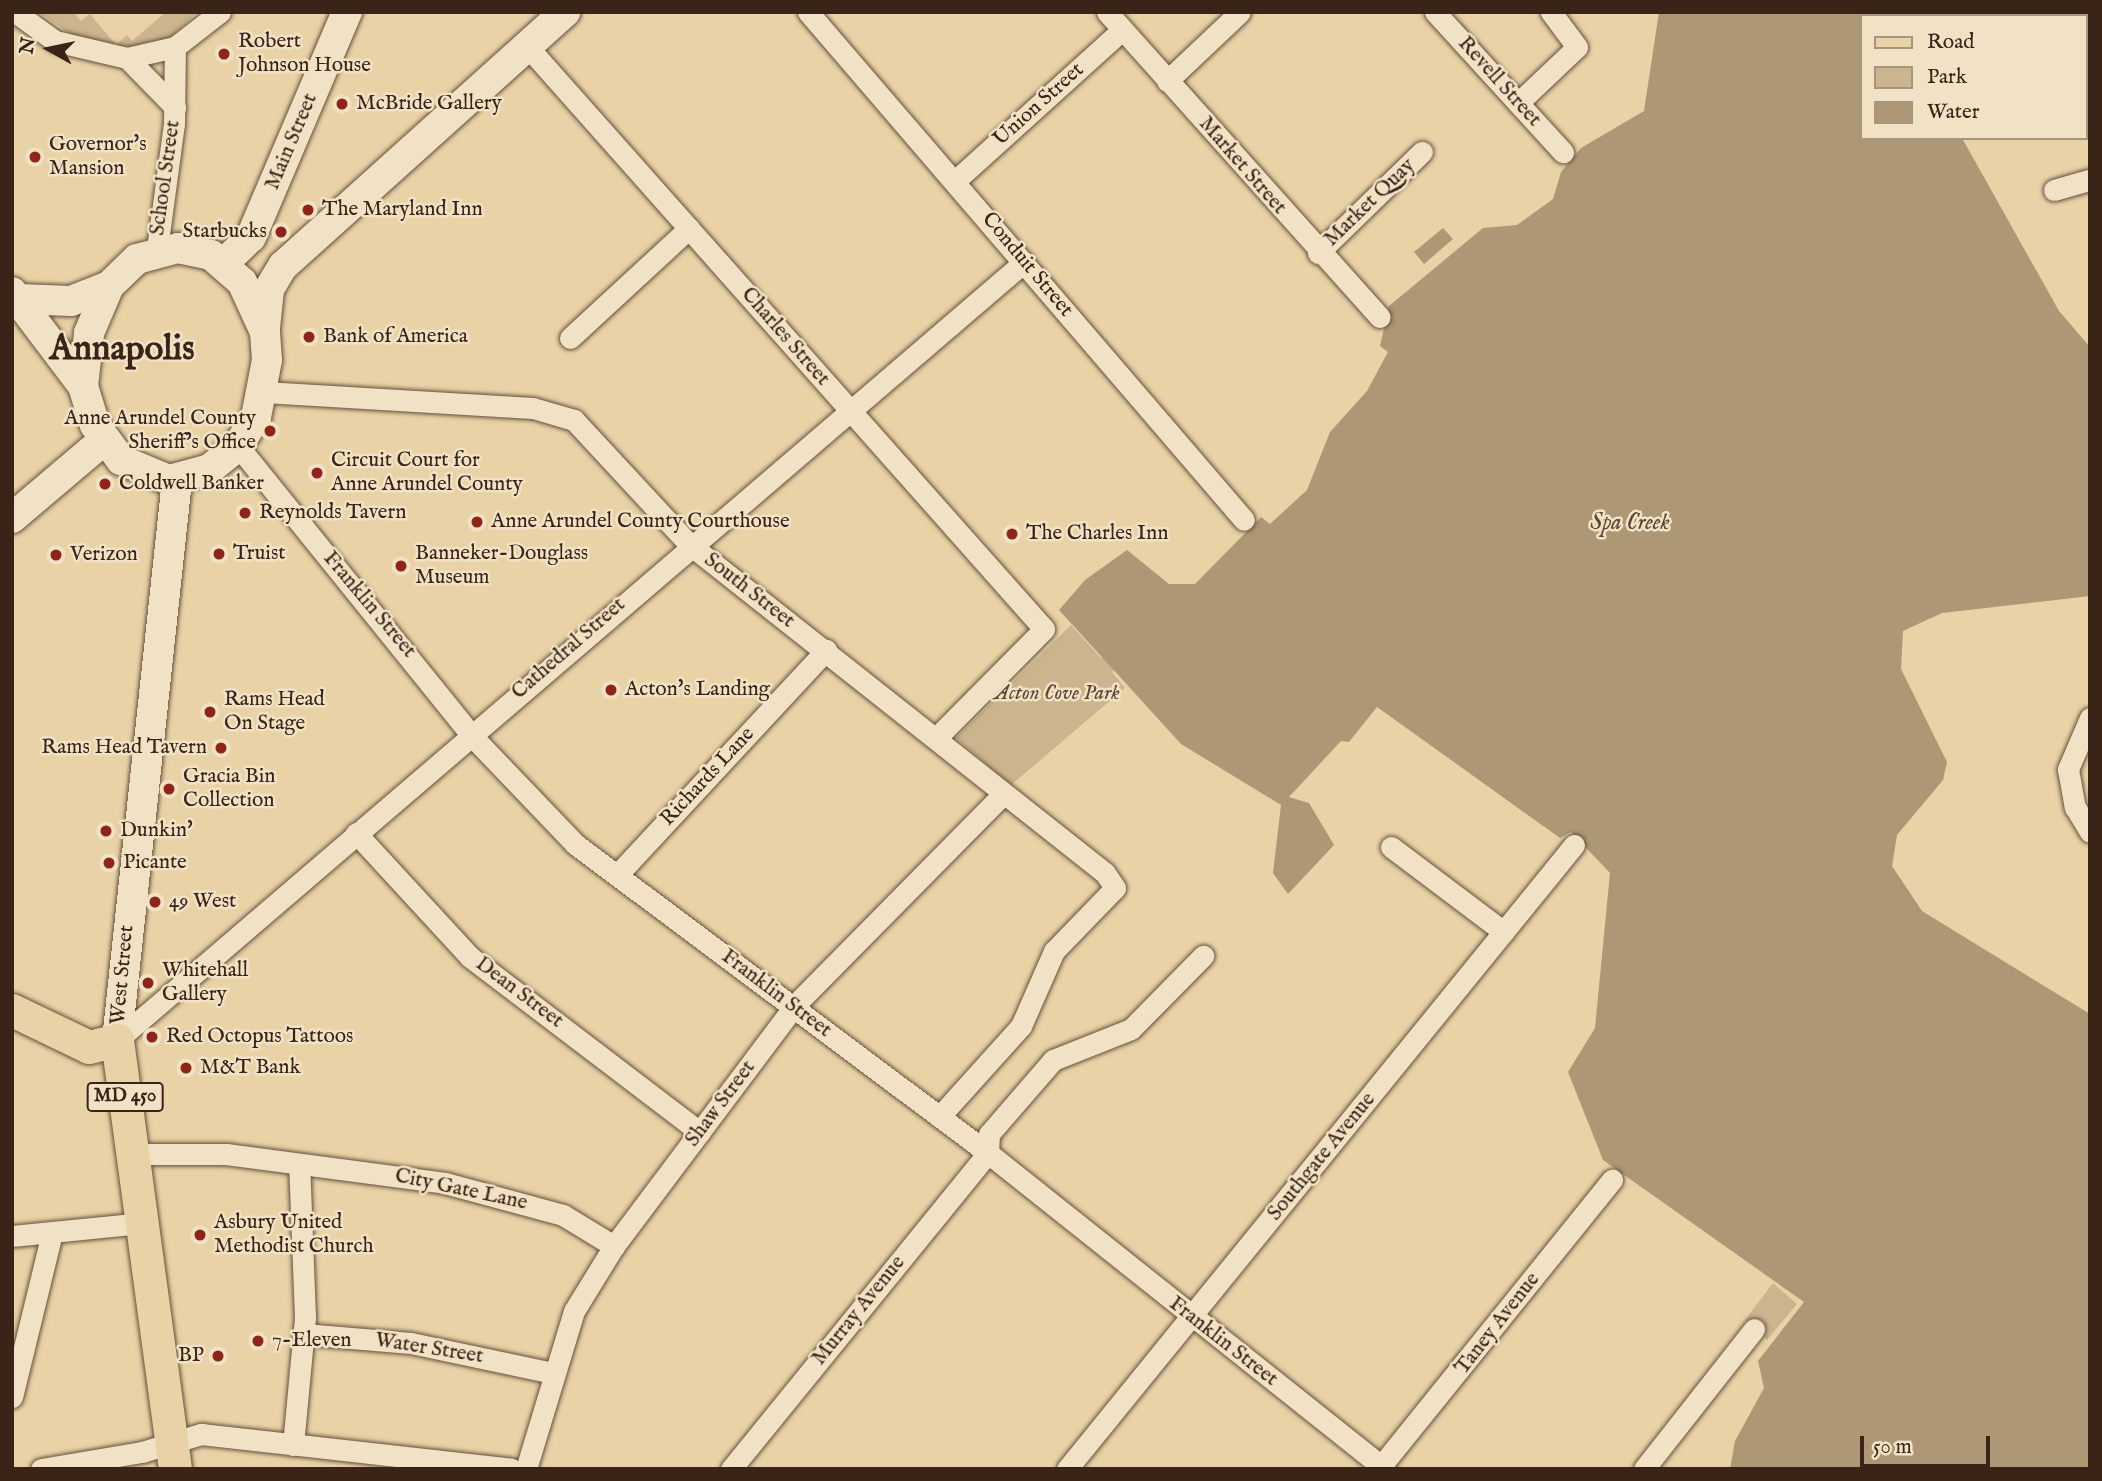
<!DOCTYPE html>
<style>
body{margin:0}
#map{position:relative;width:2102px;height:1481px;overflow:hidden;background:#e9d2a6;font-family:"IM FELL English",serif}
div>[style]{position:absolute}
.green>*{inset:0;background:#cbb48e}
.water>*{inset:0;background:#ad9775}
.roads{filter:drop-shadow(0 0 2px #65503b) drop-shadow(0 0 2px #65503b)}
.street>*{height:21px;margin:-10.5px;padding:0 10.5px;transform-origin:10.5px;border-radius:10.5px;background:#f1e2c5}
.secondary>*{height:30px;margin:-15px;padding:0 15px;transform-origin:15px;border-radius:15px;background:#f1e2c5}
.primary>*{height:33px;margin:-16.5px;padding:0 16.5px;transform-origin:16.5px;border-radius:16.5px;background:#e9d2a6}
.dots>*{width:19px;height:19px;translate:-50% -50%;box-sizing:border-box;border:4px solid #f1e2c5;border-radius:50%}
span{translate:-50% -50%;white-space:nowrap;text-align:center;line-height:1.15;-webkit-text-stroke:5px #f1e2c5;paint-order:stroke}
.shield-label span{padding:2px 5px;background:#f1e2c5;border:2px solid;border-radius:5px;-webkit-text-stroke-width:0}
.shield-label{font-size:19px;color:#392417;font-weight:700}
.poi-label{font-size:21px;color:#392417}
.left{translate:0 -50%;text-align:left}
.right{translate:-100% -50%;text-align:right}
.street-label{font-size:21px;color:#392417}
.park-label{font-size:21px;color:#5e4835;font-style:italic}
.water-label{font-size:23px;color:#5c4633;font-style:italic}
.town-label{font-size:35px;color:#392417;font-weight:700}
.frame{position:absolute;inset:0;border:14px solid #392417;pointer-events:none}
.legend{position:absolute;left:1860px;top:14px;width:228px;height:126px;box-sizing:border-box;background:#f1e2c5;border:2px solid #a7967f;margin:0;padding:9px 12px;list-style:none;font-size:21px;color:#392417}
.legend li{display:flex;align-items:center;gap:14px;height:35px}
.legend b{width:35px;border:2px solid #a7967f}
.north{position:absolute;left:14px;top:14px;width:70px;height:70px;-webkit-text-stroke:5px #f1e2c5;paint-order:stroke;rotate:279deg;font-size:19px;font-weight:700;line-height:28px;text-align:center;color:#392417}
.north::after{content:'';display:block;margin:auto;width:24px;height:32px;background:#392417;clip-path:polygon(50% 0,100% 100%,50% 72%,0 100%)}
.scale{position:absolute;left:1860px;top:1436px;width:130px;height:32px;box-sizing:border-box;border:4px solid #392417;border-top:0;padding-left:9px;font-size:21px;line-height:24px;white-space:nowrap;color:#392417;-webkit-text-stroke:5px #f1e2c5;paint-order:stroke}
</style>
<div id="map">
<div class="green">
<div style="clip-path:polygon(39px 12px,74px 12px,81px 21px,90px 14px,116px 45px,127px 35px,132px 41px,166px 12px,197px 12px,170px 38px,140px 47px,116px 46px,72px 35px)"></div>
<div style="clip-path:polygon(1071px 625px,1101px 658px,1108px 653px,1119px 665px,1112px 672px,1125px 688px,1011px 785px,956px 738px)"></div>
<div style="clip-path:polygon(1773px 1283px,1797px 1304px,1767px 1340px,1745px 1320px)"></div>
</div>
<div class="water">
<div style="clip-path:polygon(1659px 12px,2090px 12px,2086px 48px,2086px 16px,1862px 16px,1862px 138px,1962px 138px,2059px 311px,2090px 347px,2090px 596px,1942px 613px,1903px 631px,1901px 669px,1947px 762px,1943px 780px,1897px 835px,1892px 866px,1922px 911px,2090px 1014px,2090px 1469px,1730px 1469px,1735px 1441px,1764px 1388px,1758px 1361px,1804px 1302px,1603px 1160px,1568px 1072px,1595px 1028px,1610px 873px,1571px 832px,1560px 838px,1377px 707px,1349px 742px,1341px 741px,1289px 797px,1309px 803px,1334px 845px,1288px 894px,1273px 873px,1281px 805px,1181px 744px,1059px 610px,1085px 580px,1127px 550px,1169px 584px,1195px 584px,1261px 517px,1270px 524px,1307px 490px,1330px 432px,1367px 391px,1388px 352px,1380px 346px,1389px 306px,1483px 228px,1517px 225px,1553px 199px,1561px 172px,1581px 148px,1644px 111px)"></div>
<div style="clip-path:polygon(1443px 228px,1453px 239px,1424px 264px,1414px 252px)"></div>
</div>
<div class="roads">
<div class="street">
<div style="left:15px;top:12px;width:49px;rotate:35.9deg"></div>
<div style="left:55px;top:41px;width:74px;rotate:13.3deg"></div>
<div style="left:127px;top:58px;width:49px;rotate:-12.9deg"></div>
<div style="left:175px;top:47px;width:57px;rotate:-37.9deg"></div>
<div style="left:808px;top:12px;width:669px;rotate:49.36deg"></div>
<div style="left:1107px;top:12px;width:409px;rotate:48.2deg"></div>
<div style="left:1435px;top:12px;width:190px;rotate:47.6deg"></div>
<div style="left:527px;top:46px;width:779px;rotate:48.43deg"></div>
<div style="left:1044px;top:629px;width:152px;rotate:134.7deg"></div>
<div style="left:127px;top:58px;width:69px;rotate:45.6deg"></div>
<div style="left:1167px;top:81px;width:100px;rotate:-43.4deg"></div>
<div style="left:1518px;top:103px;width:81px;rotate:-43.5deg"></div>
<div style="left:1577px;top:47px;width:44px;rotate:-126.6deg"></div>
<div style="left:956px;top:180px;width:224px;rotate:-42.1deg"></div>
<div style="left:2054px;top:190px;width:37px;rotate:-16deg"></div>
<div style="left:157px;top:249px;width:126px;rotate:-82.3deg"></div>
<div style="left:174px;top:124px;width:77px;rotate:-89.3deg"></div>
<div style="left:1318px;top:253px;width:145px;rotate:-44.2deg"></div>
<div style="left:570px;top:338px;width:162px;rotate:-42.7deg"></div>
<div style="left:264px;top:392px;width:269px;rotate:3.4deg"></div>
<div style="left:533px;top:408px;width:43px;rotate:16.3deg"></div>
<div style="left:574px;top:420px;width:169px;rotate:47.2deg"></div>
<div style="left:689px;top:544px;width:530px;rotate:38.34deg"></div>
<div style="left:1105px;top:873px;width:18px;rotate:56deg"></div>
<div style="left:1115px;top:888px;width:88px;rotate:134.1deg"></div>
<div style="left:1054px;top:951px;width:82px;rotate:113.7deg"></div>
<div style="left:1021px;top:1026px;width:122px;rotate:132deg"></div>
<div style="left:238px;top:446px;width:371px;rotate:51.1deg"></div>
<div style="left:471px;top:735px;width:151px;rotate:46.3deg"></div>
<div style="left:575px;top:844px;width:516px;rotate:36.8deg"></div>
<div style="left:988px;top:1153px;width:507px;rotate:38.52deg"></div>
<div style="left:2090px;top:718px;width:56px;rotate:113.3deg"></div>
<div style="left:2068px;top:769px;width:39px;rotate:80deg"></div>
<div style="left:2075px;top:807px;width:29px;rotate:59deg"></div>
<div style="left:356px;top:833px;width:168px;rotate:47.4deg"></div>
<div style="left:470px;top:957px;width:289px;rotate:37.3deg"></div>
<div style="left:1391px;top:847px;width:141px;rotate:37deg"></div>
<div style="left:618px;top:874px;width:306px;rotate:-47.1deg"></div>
<div style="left:117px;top:1040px;width:1195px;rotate:-40.62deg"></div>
<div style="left:133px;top:1154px;width:93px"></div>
<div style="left:226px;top:1154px;width:221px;rotate:7.5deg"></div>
<div style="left:445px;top:1183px;width:122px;rotate:15.2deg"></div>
<div style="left:563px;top:1215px;width:60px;rotate:31.3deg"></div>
<div style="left:12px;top:1236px;width:132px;rotate:-5.7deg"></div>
<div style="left:304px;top:1334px;width:107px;rotate:4.8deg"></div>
<div style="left:411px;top:1343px;width:145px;rotate:11.9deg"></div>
<div style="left:12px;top:1397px;width:169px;rotate:-76.3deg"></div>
<div style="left:293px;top:1445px;width:129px;rotate:-84.6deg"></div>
<div style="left:305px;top:1317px;width:153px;rotate:-92.2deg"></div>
<div style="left:1381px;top:1466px;width:368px;rotate:-51.1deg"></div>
<div style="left:41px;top:1469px;width:102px;rotate:-9.6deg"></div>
<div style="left:142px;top:1452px;width:62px;rotate:-17deg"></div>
<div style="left:201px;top:1434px;width:312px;rotate:6.4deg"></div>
<div style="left:526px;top:1469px;width:165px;rotate:-73.1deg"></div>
<div style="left:574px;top:1311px;width:76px;rotate:-58.4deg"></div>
<div style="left:614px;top:1246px;width:300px;rotate:-53.1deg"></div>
<div style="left:794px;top:1006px;width:296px;rotate:-45.4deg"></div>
<div style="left:731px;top:1469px;width:407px;rotate:-50.9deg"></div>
<div style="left:988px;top:1153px;width:19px;rotate:-87deg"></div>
<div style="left:989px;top:1134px;width:98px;rotate:-49.1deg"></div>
<div style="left:1053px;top:1060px;width:84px;rotate:-21.7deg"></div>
<div style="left:1131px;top:1029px;width:103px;rotate:-45.4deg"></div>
<div style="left:1067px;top:1469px;width:804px;rotate:-50.91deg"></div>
<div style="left:1644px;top:1469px;width:178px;rotate:-51.8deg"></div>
</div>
<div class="secondary">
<div style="left:178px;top:248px;width:34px;rotate:12deg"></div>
<div style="left:211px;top:255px;width:41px;rotate:41.1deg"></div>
<div style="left:242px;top:282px;width:55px;rotate:65.3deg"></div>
<div style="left:265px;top:332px;width:28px;rotate:86deg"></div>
<div style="left:267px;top:360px;width:58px;rotate:100.9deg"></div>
<div style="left:256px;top:417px;width:34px;rotate:122deg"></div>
<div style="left:238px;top:446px;width:36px;rotate:141deg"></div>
<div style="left:210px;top:469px;width:42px;rotate:165deg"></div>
<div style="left:169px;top:480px;width:52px;rotate:-157.4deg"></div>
<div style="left:121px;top:460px;width:44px;rotate:-126.6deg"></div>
<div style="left:95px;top:425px;width:41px;rotate:-107.1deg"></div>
<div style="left:83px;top:386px;width:53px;rotate:-83.5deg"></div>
<div style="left:89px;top:333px;width:51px;rotate:-66.9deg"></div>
<div style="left:109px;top:286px;width:39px;rotate:-44deg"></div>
<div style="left:137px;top:259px;width:42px;rotate:-15deg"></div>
<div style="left:224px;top:263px;width:37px;rotate:-44deg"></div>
<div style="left:251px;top:237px;width:245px;rotate:-66.9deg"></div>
<div style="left:12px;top:292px;width:118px;rotate:52.9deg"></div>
<div style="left:19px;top:299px;width:52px;rotate:2.2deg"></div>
<div style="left:71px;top:301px;width:41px;rotate:-21.5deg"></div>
<div style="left:265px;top:328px;width:39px;rotate:-84deg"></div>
<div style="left:269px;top:289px;width:27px;rotate:-59deg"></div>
<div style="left:283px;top:266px;width:380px;rotate:-42deg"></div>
<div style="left:12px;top:518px;width:121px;rotate:-40.3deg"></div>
<div style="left:117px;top:1040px;width:563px;rotate:-83.88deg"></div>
</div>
<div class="primary">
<div style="left:12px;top:1010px;width:85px;rotate:25.7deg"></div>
<div style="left:89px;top:1047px;width:29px;rotate:-14deg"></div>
<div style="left:117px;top:1040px;width:433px;rotate:82.3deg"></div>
</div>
</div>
<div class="dots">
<div style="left:224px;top:54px;background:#8f2418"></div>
<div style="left:342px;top:104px;background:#8f2418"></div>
<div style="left:35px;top:157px;background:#8f2418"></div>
<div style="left:308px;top:210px;background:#8f2418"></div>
<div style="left:281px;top:232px;background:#8f2418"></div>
<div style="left:309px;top:337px;background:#8f2418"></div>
<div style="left:270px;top:431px;background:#8f2418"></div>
<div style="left:317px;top:473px;background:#8f2418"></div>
<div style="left:105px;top:484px;background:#8f2418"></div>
<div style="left:245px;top:513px;background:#8f2418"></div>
<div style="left:477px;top:522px;background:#8f2418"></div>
<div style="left:1012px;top:534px;background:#8f2418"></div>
<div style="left:219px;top:554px;background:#8f2418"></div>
<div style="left:56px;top:555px;background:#8f2418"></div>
<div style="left:401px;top:566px;background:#8f2418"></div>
<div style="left:611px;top:690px;background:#8f2418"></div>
<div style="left:210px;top:712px;background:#8f2418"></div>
<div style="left:221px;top:748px;background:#8f2418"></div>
<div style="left:169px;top:789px;background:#8f2418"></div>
<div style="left:106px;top:831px;background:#8f2418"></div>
<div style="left:109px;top:863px;background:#8f2418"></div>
<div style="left:155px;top:902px;background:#8f2418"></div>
<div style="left:148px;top:983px;background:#8f2418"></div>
<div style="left:152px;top:1037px;background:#8f2418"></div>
<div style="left:186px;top:1068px;background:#8f2418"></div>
<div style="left:200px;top:1235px;background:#8f2418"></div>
<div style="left:258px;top:1341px;background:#8f2418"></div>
<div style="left:218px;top:1356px;background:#8f2418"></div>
</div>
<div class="shield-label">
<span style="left:125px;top:1097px">MD 450</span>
</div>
<div class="poi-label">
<span class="left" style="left:238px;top:54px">Robert<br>Johnson House</span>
<span class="left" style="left:356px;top:104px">McBride Gallery</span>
<span class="left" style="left:49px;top:157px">Governor's<br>Mansion</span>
<span class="left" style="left:322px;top:210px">The Maryland Inn</span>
<span class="right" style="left:267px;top:232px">Starbucks</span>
<span class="left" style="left:323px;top:337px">Bank of America</span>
<span class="right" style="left:256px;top:431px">Anne Arundel County<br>Sheriff's Office</span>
<span class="left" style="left:331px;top:473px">Circuit Court for<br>Anne Arundel County</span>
<span class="left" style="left:119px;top:484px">Coldwell Banker</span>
<span class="left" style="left:259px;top:513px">Reynolds Tavern</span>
<span class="left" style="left:491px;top:522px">Anne Arundel County Courthouse</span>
<span class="left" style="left:1026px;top:534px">The Charles Inn</span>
<span class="left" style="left:233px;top:554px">Truist</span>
<span class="left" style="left:415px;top:566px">Banneker-Douglass<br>Museum</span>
<span class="left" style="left:70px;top:555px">Verizon</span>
<span class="left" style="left:625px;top:690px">Acton's Landing</span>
<span class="left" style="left:224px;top:712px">Rams Head<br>On Stage</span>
<span class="right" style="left:207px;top:748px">Rams Head Tavern</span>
<span class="left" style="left:183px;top:789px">Gracia Bin<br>Collection</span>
<span class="left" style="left:120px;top:831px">Dunkin'</span>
<span class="left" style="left:123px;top:863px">Picante</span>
<span class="left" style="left:169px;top:902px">49 West</span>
<span class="left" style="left:162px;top:983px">Whitehall<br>Gallery</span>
<span class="left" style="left:166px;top:1037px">Red Octopus Tattoos</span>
<span class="left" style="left:200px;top:1068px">M&amp;T Bank</span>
<span class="left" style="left:214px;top:1235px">Asbury United<br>Methodist Church</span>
<span class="left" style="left:272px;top:1341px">7-Eleven</span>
<span class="right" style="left:204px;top:1356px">BP</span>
</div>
<div class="street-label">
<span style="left:1499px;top:82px;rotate:48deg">Revell Street</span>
<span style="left:1039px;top:105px;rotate:-42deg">Union Street</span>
<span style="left:292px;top:142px;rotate:-67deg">Main Street</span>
<span style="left:1242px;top:166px;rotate:49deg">Market Street</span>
<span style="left:166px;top:178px;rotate:-82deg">School Street</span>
<span style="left:1370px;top:203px;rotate:-44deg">Market Quay</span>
<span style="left:1027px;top:265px;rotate:50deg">Conduit Street</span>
<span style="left:785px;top:337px;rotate:49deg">Charles Street</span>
<span style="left:749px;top:591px;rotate:38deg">South Street</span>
<span style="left:369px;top:605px;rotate:50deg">Franklin Street</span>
<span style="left:569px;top:649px;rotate:-41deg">Cathedral Street</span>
<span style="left:708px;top:777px;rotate:-47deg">Richards Lane</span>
<span style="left:123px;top:975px;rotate:-85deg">West Street</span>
<span style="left:519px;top:993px;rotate:37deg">Dean Street</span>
<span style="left:776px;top:994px;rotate:37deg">Franklin Street</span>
<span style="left:721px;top:1104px;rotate:-53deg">Shaw Street</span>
<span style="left:1322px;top:1157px;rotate:-51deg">Southgate Avenue</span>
<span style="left:461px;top:1190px;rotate:12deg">City Gate Lane</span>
<span style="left:859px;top:1311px;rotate:-51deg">Murray Avenue</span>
<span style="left:1498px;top:1324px;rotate:-52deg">Taney Avenue</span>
<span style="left:1223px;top:1342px;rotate:38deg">Franklin Street</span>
<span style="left:429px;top:1349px;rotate:9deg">Water Street</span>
</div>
<div class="park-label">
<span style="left:1057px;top:694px">Acton Cove Park</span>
</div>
<div class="water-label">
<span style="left:1630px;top:523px">Spa Creek</span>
</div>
<div class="town-label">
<span style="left:122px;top:350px">Annapolis</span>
</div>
<div class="frame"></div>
<ul class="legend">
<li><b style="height:9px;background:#e9d2a6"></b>Road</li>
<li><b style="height:19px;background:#cbb48e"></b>Park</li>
<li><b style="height:19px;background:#ad9775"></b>Water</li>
</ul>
<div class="north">N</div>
<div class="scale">50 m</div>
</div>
